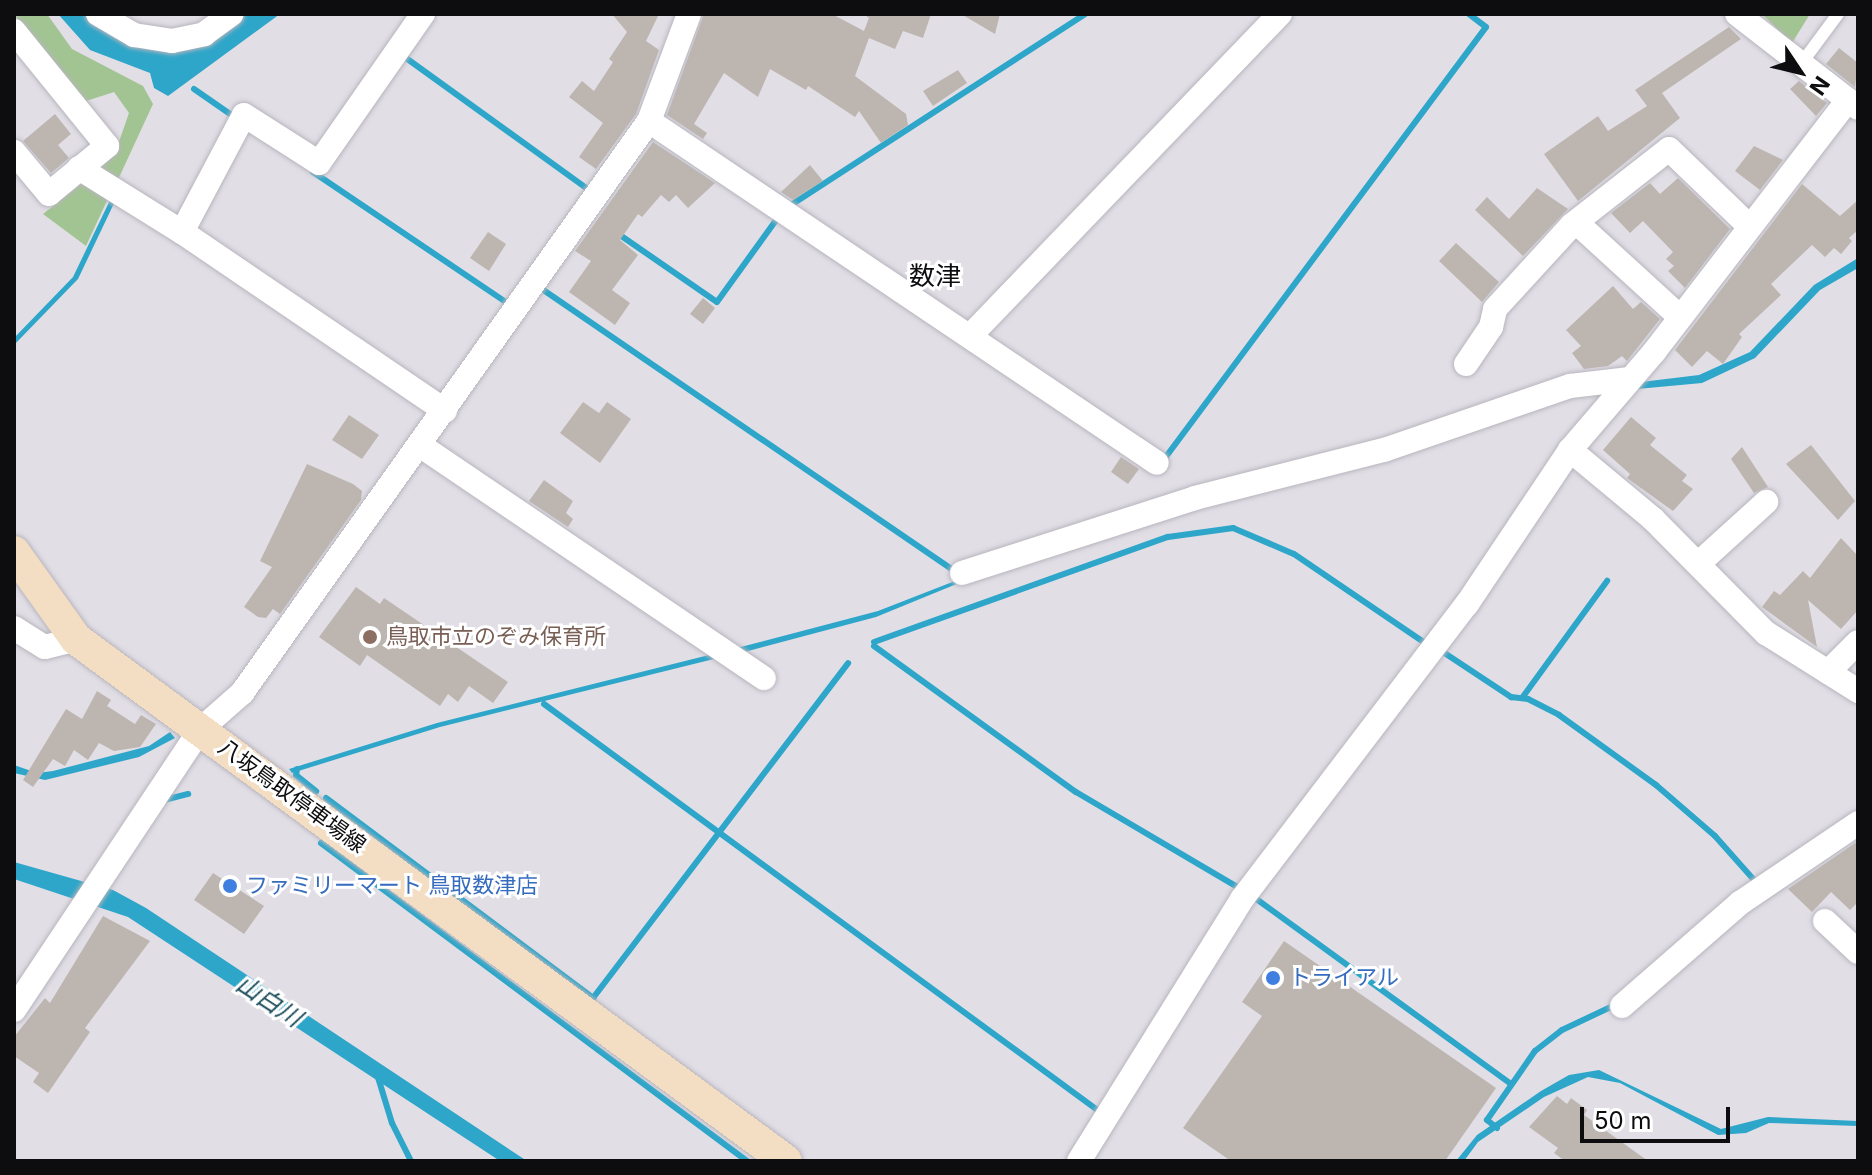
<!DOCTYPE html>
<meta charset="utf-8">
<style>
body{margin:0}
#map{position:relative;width:1872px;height:1175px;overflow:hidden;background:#e1dee6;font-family:Inter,"Noto Sans JP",sans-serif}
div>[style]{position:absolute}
.green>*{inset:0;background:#a2c492}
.water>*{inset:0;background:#2ea6c9}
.stream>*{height:6px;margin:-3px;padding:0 3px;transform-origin:3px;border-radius:3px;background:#2ea6c9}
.building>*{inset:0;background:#bdb6b0}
.roads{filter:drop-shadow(0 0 2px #b8b5bd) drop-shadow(0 0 2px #b8b5bd)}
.lane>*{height:12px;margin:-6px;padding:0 6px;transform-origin:6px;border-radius:6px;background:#fff}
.street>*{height:24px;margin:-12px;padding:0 12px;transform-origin:12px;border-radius:12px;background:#fff}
.secondary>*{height:32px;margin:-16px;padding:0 16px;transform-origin:16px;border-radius:16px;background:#f3ddc3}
.dots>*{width:22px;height:22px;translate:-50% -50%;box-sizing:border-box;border:4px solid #fff;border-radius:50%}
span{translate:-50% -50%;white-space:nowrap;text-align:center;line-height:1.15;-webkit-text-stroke:6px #fff;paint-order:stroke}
.education-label{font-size:22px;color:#785e54}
.left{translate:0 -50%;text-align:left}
.street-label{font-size:22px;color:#0d0d0f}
.shop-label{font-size:22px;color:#366cbe}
.water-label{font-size:24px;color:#194a59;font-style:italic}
.quarter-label{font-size:26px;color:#0d0d0f}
.frame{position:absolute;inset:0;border:16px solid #0d0d0f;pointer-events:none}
.north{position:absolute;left:1760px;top:32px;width:80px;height:80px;-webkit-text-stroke:6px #fff;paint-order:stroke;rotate:125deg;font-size:22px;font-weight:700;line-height:32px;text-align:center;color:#0d0d0f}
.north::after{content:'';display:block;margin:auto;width:28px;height:36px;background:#0d0d0f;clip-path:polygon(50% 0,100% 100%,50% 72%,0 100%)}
.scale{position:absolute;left:1580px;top:1107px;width:150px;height:36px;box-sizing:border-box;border:4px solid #0d0d0f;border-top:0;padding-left:10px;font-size:24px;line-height:28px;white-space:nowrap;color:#0d0d0f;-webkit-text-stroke:6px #fff;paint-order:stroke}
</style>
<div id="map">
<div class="green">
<div style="clip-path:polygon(14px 14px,47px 14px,72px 49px,143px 86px,153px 104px,116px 184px,93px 173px,114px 156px,129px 113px,114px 92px,83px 102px)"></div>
<div style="clip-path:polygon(1762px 14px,1810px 14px,1792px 43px)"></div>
<div style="clip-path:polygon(87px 179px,111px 192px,86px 246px,43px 214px)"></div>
</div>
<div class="water">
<div style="clip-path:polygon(58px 14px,89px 14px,131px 38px,241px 14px,280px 14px,168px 96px,154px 88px,150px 73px,90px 50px)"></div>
<div style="clip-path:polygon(113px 194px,118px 195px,78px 279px,14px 345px,14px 338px,73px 277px)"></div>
<div style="clip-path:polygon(1858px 258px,1858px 268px,1820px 290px,1755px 358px,1702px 383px,1572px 395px,1388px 458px,1169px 514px,959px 583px,876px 617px,737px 654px,733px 649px,878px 611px,978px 572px,1183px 505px,1386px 453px,1567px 391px,1699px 375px,1750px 352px,1814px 285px)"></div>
<div style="clip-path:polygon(717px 653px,722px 657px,440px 727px,292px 773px,289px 769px,437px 723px)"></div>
<div style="clip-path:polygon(170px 732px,175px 738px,139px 757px,45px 780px,14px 773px,14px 765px,37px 773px,53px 771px,149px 746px)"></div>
<div style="clip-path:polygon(14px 862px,113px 890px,146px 908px,527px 1161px,500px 1161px,128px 917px,14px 879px)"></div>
<div style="clip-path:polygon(1599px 1070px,1721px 1129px,1768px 1117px,1858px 1121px,1858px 1126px,1769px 1123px,1746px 1133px,1718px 1135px,1620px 1083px,1588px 1077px,1544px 1097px,1478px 1142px,1464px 1161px,1456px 1161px,1477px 1135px,1541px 1091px,1569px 1075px)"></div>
</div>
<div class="stream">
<div style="left:406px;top:58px;width:222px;rotate:35.8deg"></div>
<div style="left:194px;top:89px;width:47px;rotate:34.7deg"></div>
<div style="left:313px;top:172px;width:230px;rotate:34deg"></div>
<div style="left:788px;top:207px;width:354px;rotate:-33deg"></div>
<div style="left:617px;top:233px;width:121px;rotate:34.6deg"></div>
<div style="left:717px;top:302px;width:106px;rotate:-54.2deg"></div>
<div style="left:539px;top:287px;width:505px;rotate:34.35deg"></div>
<div style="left:1161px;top:456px;width:4px;rotate:27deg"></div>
<div style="left:1165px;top:458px;width:537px;rotate:-53.32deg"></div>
<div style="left:1486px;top:27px;width:21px;rotate:-143deg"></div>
<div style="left:874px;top:642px;width:312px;rotate:-19.7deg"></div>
<div style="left:1168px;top:537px;width:66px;rotate:-7.9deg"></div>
<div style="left:1233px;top:528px;width:66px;rotate:23.1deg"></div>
<div style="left:1294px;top:554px;width:158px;rotate:34.2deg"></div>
<div style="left:874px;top:646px;width:249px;rotate:35.9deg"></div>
<div style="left:1076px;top:792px;width:191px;rotate:30.5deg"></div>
<div style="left:1443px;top:652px;width:82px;rotate:33.5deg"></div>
<div style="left:1511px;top:697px;width:17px;rotate:7deg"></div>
<div style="left:1528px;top:699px;width:35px;rotate:27deg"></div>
<div style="left:1559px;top:715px;width:120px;rotate:35.8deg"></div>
<div style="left:1656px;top:785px;width:78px;rotate:40.8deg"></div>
<div style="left:1715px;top:836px;width:59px;rotate:48.4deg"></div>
<div style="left:1522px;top:698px;width:145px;rotate:-54deg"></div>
<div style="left:544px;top:704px;width:690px;rotate:36.27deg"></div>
<div style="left:297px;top:769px;width:6px;rotate:99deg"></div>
<div style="left:296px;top:775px;width:26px;rotate:39deg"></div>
<div style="left:326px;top:798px;width:334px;rotate:36.8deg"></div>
<div style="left:593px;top:998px;width:421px;rotate:-52.7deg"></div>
<div style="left:164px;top:800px;width:25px;rotate:-14deg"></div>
<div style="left:321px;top:843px;width:532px;rotate:36.74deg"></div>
<div style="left:1255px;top:898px;width:315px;rotate:36deg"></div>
<div style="left:377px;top:1074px;width:51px;rotate:73deg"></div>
<div style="left:392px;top:1123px;width:42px;rotate:63.4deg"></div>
<div style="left:1497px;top:1128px;width:13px;rotate:-141deg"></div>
<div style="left:1487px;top:1120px;width:84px;rotate:-55.2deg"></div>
<div style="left:1535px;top:1051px;width:34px;rotate:-38deg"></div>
<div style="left:1562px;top:1030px;width:61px;rotate:-25.3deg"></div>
</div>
<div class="building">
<div style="clip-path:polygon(612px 14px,659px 14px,646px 41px,659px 50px,636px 114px,596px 169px,579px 157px,603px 123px,569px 97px,582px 81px,594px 91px,613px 62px,609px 59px,627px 32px)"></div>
<div style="clip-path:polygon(704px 14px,832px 14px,864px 31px,869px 18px,863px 14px,931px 14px,923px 38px,903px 31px,895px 49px,869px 38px,855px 76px,906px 114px,908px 125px,881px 143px,859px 111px,855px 117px,808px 86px,806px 90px,770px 69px,758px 97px,724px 73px,694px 124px,707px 133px,703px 139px,667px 115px)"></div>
<div style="clip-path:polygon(961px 14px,1000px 14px,995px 34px)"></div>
<div style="clip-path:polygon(1729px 27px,1741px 39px,1662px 93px,1680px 118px,1578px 201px,1544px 154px,1598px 116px,1608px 131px,1647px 106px,1635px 90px)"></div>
<div style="clip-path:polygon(1839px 48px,1858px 63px,1855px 87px,1826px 64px)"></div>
<div style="clip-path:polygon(958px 70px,967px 83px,933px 106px,923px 91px)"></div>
<div style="clip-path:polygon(1799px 81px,1827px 103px,1816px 116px,1790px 89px)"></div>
<div style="clip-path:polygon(55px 114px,71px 134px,58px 145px,69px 158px,51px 173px,23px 141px)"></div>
<div style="clip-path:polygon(653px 142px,715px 183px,688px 208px,676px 195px,669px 202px,661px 195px,642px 217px,638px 214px,620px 240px,638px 255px,612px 290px,630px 303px,615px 325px,569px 292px,591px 261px,575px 251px)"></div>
<div style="clip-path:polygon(1754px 146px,1783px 160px,1760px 190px,1735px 171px)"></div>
<div style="clip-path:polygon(810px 165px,823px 181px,793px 200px,781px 192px)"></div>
<div style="clip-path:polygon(1678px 178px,1730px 229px,1685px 288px,1668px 271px,1674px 266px,1666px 259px,1673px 252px,1643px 221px,1630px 233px,1611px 213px,1650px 183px,1660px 194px)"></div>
<div style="clip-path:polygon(1802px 184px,1840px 216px,1858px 200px,1858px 230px,1849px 238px,1852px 241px,1841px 254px,1834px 248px,1825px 257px,1812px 245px,1771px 284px,1781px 295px,1739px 334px,1742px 337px,1723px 364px,1707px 351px,1692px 367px,1675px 350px)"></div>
<div style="clip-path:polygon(1537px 188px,1568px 209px,1523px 256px,1475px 210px,1487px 197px,1509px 219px)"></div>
<div style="clip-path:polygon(488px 232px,506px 244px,489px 271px,470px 258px)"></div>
<div style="clip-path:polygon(1456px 243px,1499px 282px,1482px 302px,1439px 261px)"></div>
<div style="clip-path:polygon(1613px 286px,1633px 309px,1641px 302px,1660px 319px,1627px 361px,1622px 356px,1608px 366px,1584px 369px,1572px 353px,1581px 346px,1566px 330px)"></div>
<div style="clip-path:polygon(703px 298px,715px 308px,703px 324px,690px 314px)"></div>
<div style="clip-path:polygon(583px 402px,599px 413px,607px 402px,631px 419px,600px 463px,560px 433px)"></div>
<div style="clip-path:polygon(349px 415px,379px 435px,362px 459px,332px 440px)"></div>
<div style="clip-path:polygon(1631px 417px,1656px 438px,1650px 445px,1687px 475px,1682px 481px,1693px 489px,1673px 511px,1627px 478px,1630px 474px,1603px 450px)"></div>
<div style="clip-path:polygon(1811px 445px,1855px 501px,1838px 520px,1786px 464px)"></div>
<div style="clip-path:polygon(1742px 447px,1768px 487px,1754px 493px,1731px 459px)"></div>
<div style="clip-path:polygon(1121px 457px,1139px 469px,1128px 484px,1111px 472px)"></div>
<div style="clip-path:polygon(307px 464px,353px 484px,362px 491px,361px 500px,280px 614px,273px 609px,266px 618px,258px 617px,244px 607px,272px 567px,260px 561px)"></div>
<div style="clip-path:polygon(544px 480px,573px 501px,566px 513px,573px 519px,568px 527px,529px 501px)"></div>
<div style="clip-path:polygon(1841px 538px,1858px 556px,1858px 610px,1841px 629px,1808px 600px,1817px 647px,1762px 607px,1774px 591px,1780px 595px,1803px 571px,1810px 578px)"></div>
<div style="clip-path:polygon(356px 587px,380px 604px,384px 598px,508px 682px,493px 703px,469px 686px,458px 702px,448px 694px,440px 706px,367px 655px,360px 666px,319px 637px)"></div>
<div style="clip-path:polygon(97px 691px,111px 700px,107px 706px,135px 724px,141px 715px,156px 724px,140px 747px,114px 751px,99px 743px,88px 760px,74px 750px,65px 766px,53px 759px,33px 787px,23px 780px,66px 709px,82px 719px)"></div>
<div style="clip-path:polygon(1858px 841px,1858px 902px,1850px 910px,1831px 892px,1812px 912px,1788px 889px)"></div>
<div style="clip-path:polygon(213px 873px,264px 906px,244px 934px,194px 900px)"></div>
<div style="clip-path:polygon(103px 916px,150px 941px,85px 1028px,90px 1032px,48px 1093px,33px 1082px,39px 1073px,14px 1056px,14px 1037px,45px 998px,50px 1003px)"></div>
<div style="clip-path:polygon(1284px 941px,1496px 1088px,1445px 1161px,1231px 1161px,1183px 1128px,1262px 1016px,1242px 1002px)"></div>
<div style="clip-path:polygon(1557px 1096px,1567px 1104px,1571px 1098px,1587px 1110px,1584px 1115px,1648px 1161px,1565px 1161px,1554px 1153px,1558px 1148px,1529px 1127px)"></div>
</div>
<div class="roads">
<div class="lane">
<div style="left:1801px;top:64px;width:62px;rotate:-53.5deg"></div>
</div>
<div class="street">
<div style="left:98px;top:14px;width:42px;rotate:30.3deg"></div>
<div style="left:134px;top:35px;width:38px;rotate:9deg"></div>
<div style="left:172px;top:41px;width:33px;rotate:-12deg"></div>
<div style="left:204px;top:34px;width:34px;rotate:-36deg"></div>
<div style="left:1737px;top:14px;width:153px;rotate:37.8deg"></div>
<div style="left:14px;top:31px;width:148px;rotate:51deg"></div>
<div style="left:107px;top:146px;width:75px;rotate:140.4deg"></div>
<div style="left:49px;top:194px;width:55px;rotate:-129.8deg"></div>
<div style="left:649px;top:121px;width:612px;rotate:33.95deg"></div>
<div style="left:79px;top:168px;width:121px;rotate:31.9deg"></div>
<div style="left:182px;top:232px;width:132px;rotate:-62.1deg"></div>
<div style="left:244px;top:115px;width:89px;rotate:32.6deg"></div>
<div style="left:319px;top:163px;width:182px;rotate:-55.1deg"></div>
<div style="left:1577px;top:223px;width:139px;rotate:42.4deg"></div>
<div style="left:182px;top:232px;width:318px;rotate:34.2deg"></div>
<div style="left:970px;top:336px;width:447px;rotate:-46.1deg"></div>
<div style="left:1466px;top:364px;width:45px;rotate:-56deg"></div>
<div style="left:1491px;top:327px;width:18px;rotate:-77deg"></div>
<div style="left:1495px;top:309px;width:114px;rotate:-47.5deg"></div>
<div style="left:1572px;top:225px;width:123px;rotate:-38.1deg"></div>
<div style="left:1669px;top:149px;width:112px;rotate:43.9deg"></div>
<div style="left:421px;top:446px;width:414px;rotate:34.1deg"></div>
<div style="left:1570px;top:450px;width:108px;rotate:39.7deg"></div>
<div style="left:1653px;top:519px;width:161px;rotate:45.3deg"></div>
<div style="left:1766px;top:633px;width:109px;rotate:32.2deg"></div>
<div style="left:1699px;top:563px;width:91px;rotate:-42.3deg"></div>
<div style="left:962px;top:573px;width:245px;rotate:-17.8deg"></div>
<div style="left:1195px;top:498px;width:195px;rotate:-14.3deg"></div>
<div style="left:1384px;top:450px;width:197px;rotate:-19deg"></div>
<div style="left:1570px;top:386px;width:60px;rotate:-6.7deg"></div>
<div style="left:14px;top:628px;width:36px;rotate:32deg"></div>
<div style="left:45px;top:647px;width:32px;rotate:-14deg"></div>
<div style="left:1828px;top:672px;width:42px;rotate:-45deg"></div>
<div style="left:1825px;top:921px;width:45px;rotate:43.2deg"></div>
<div style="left:1622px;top:1006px;width:157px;rotate:-41.1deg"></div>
<div style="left:1740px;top:903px;width:143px;rotate:-34.1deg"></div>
<div style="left:14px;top:1010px;width:338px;rotate:-56.4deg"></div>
<div style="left:201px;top:729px;width:55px;rotate:-41.3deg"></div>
<div style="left:242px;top:693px;width:702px;rotate:-54.57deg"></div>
<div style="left:649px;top:121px;width:114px;rotate:-69.5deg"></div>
<div style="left:1079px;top:1161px;width:309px;rotate:-58.1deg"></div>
<div style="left:1242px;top:899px;width:371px;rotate:-52.7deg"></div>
<div style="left:1467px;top:604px;width:185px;rotate:-56.2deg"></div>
<div style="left:1570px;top:450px;width:129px;rotate:-49.4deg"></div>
<div style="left:1654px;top:352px;width:318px;rotate:-52.4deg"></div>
</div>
<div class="secondary">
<div style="left:14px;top:552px;width:107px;rotate:54.5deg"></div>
<div style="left:76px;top:639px;width:881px;rotate:36.32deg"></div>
</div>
</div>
<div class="dots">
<div style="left:370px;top:637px;background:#8d6e63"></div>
<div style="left:230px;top:886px;background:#3f7fe0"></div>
<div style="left:1273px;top:978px;background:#3f7fe0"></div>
</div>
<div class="education-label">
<span class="left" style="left:386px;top:637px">鳥取市立のぞみ保育所</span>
</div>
<div class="street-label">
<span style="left:292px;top:796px;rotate:36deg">八坂鳥取停車場線</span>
</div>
<div class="shop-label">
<span class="left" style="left:246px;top:886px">ファミリーマート 鳥取数津店</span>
<span class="left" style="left:1289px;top:978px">トライアル</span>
</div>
<div class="water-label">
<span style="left:269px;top:1001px;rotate:33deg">山白川</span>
</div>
<div class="quarter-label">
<span style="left:935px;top:276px">数津</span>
</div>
<div class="frame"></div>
<div class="north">N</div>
<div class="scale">50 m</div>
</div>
